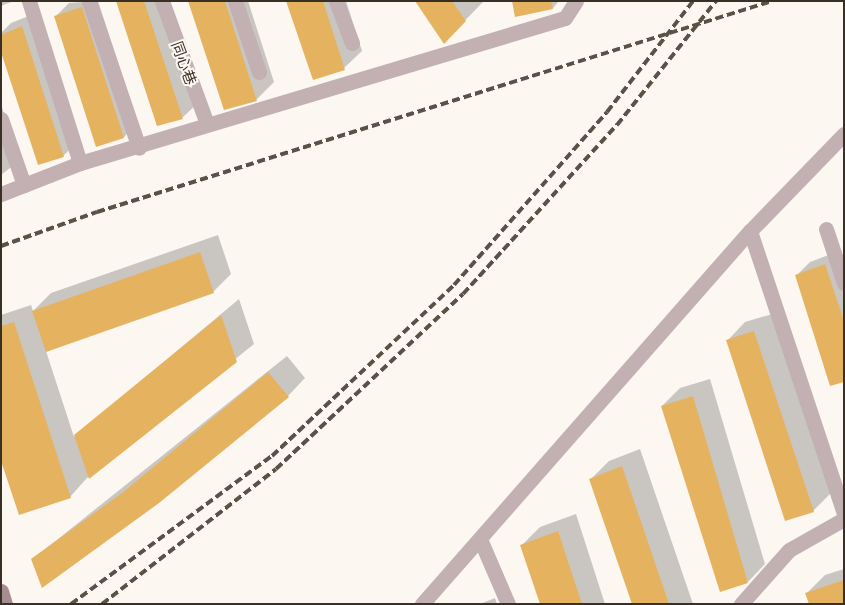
<!DOCTYPE html>
<meta charset="utf-8">
<style>
body{margin:0}
#map{position:relative;width:845px;height:605px;overflow:hidden;background:#fcf7f1;font-family:"Titillium Web","Noto Sans SC",sans-serif}
div>[style]{position:absolute}
.shadow>*{inset:0;background:#0003}
.building>*{inset:0;background:#e5b360}
.street>*{height:15px;margin:-7.5px;padding:0 7.5px;transform-origin:7.5px;border-radius:7.5px;background:#c2b0b3}
.secondary>*{height:15px;margin:-7.5px;padding:0 7.5px;transform-origin:7.5px;border-radius:7.5px;background:#a78d92}
.rail>*{height:4px;margin-top:-2px;transform-origin:0;background:repeating-linear-gradient(90deg,#595247 0 8px,transparent 0 12px)}
span{translate:-50% -50%;white-space:nowrap;text-align:center;line-height:1.15;-webkit-text-stroke:4px #fcf7f1;paint-order:stroke}
.street-label{font-size:15px;color:#383024}
.frame{position:absolute;inset:0;border:2px solid #383024;pointer-events:none}
</style>
<div id="map">
<div class="shadow">
<div style="clip-path:polygon(1px 1px,14px 1px,1px 6px)"></div>
<div style="clip-path:polygon(98px 1px,138px 123px,124px 137px,96px 145px,55px 17px,69px 3px)"></div>
<div style="clip-path:polygon(117px 1px,163px 1px,197px 104px,183px 117px,157px 125px)"></div>
<div style="clip-path:polygon(190px 1px,248px 1px,274px 82px,256px 100px)"></div>
<div style="clip-path:polygon(287px 1px,346px 1px,362px 51px,344px 68px)"></div>
<div style="clip-path:polygon(416px 1px,482px 1px,483px 2px,444px 42px)"></div>
<div style="clip-path:polygon(513px 1px,559px 1px,553px 8px)"></div>
<div style="clip-path:polygon(36px 13px,77px 143px,63px 156px,1px 48px,1px 33px,11px 23px)"></div>
<div style="clip-path:polygon(1px 104px,19px 161px,1px 175px)"></div>
<div style="clip-path:polygon(218px 235px,231px 274px,213px 292px,46px 351px,74px 437px,239px 299px,254px 344px,87px 478px,70px 497px,1px 457px,1px 315px,31px 305px,33px 311px,51px 293px)"></div>
<div style="clip-path:polygon(839px 251px,844px 265px,844px 381px,796px 276px,810px 262px)"></div>
<div style="clip-path:polygon(772px 314px,831px 493px,813px 511px,728px 340px,745px 322px)"></div>
<div style="clip-path:polygon(287px 356px,305px 378px,288px 396px,33px 559px)"></div>
<div style="clip-path:polygon(710px 379px,765px 564px,748px 582px,662px 406px,680px 388px)"></div>
<div style="clip-path:polygon(640px 449px,693px 604px,633px 604px,591px 479px,609px 461px)"></div>
<div style="clip-path:polygon(576px 514px,605px 604px,542px 604px,522px 545px,540px 527px)"></div>
<div style="clip-path:polygon(844px 569px,844px 604px,807px 593px,825px 575px)"></div>
<div style="clip-path:polygon(495px 598px,497px 604px,480px 604px)"></div>
</div>
<div class="building">
<div style="clip-path:polygon(116px 1px,144px 1px,183px 119px,157px 126px)"></div>
<div style="clip-path:polygon(188px 1px,225px 1px,257px 101px,224px 110px)"></div>
<div style="clip-path:polygon(286px 1px,323px 1px,345px 70px,313px 80px)"></div>
<div style="clip-path:polygon(415px 1px,452px 1px,466px 21px,444px 44px)"></div>
<div style="clip-path:polygon(512px 1px,551px 1px,553px 9px,515px 17px)"></div>
<div style="clip-path:polygon(82px 7px,124px 138px,96px 147px,54px 16px)"></div>
<div style="clip-path:polygon(22px 26px,64px 157px,38px 165px,1px 52px,1px 35px)"></div>
<div style="clip-path:polygon(200px 252px,214px 293px,46px 352px,32px 311px)"></div>
<div style="clip-path:polygon(825px 264px,844px 321px,844px 382px,830px 386px,795px 275px)"></div>
<div style="clip-path:polygon(221px 315px,237px 362px,89px 479px,74px 435px)"></div>
<div style="clip-path:polygon(14px 322px,71px 498px,19px 515px,1px 461px,1px 326px)"></div>
<div style="clip-path:polygon(754px 331px,814px 512px,785px 521px,726px 340px)"></div>
<div style="clip-path:polygon(268px 372px,289px 397px,159px 503px,42px 588px,31px 559px,122px 493px)"></div>
<div style="clip-path:polygon(693px 396px,748px 583px,720px 592px,661px 406px)"></div>
<div style="clip-path:polygon(622px 466px,669px 604px,632px 604px,589px 479px)"></div>
<div style="clip-path:polygon(558px 531px,582px 604px,540px 604px,520px 545px)"></div>
<div style="clip-path:polygon(844px 580px,844px 604px,809px 604px,805px 593px)"></div>
</div>
<div class="street">
<div style="left:29px;top:1px;width:170px;rotate:72.5deg"></div>
<div style="left:89px;top:1px;width:155px;rotate:71.2deg"></div>
<div style="left:162px;top:1px;width:131px;rotate:69.9deg"></div>
<div style="left:235px;top:1px;width:75px;rotate:71.3deg"></div>
<div style="left:336px;top:1px;width:45px;rotate:69.1deg"></div>
<div style="left:1px;top:119px;width:70px;rotate:70.8deg"></div>
<div style="left:1px;top:194px;width:85px;rotate:-21.4deg"></div>
<div style="left:80px;top:163px;width:506px;rotate:-16.65deg"></div>
<div style="left:565px;top:18px;width:20px;rotate:-57deg"></div>
<div style="left:826px;top:229px;width:57px;rotate:71.6deg"></div>
<div style="left:750px;top:231px;width:297px;rotate:71.6deg"></div>
<div style="left:480px;top:539px;width:71px;rotate:66.7deg"></div>
<div style="left:422px;top:604px;width:497px;rotate:-48.7deg"></div>
<div style="left:750px;top:231px;width:135px;rotate:-45.9deg"></div>
<div style="left:741px;top:604px;width:72px;rotate:-48.4deg"></div>
<div style="left:789px;top:550px;width:63px;rotate:-29.4deg"></div>
</div>
<div class="secondary">
<div style="left:1px;top:591px;width:14px;rotate:73deg"></div>
</div>
<div class="rail">
<div style="left:1px;top:246px;width:102px;rotate:-19.5deg"></div>
<div style="left:97px;top:212px;width:707px;rotate:-17.36deg"></div>
<div style="left:71px;top:604px;width:250px;rotate:-36.4deg"></div>
<div style="left:272px;top:456px;width:250px;rotate:-43.2deg"></div>
<div style="left:454px;top:285px;width:231px;rotate:-48.5deg"></div>
<div style="left:607px;top:112px;width:140px;rotate:-52.2deg"></div>
<div style="left:102px;top:604px;width:220px;rotate:-37.8deg"></div>
<div style="left:276px;top:469px;width:256px;rotate:-43.1deg"></div>
<div style="left:463px;top:294px;width:229px;rotate:-47.7deg"></div>
<div style="left:617px;top:125px;width:159px;rotate:-51.4deg"></div>
</div>
<div class="street-label">
<span style="left:184px;top:63px;rotate:70deg">同心巷</span>
</div>
<div class="frame"></div>
</div>
